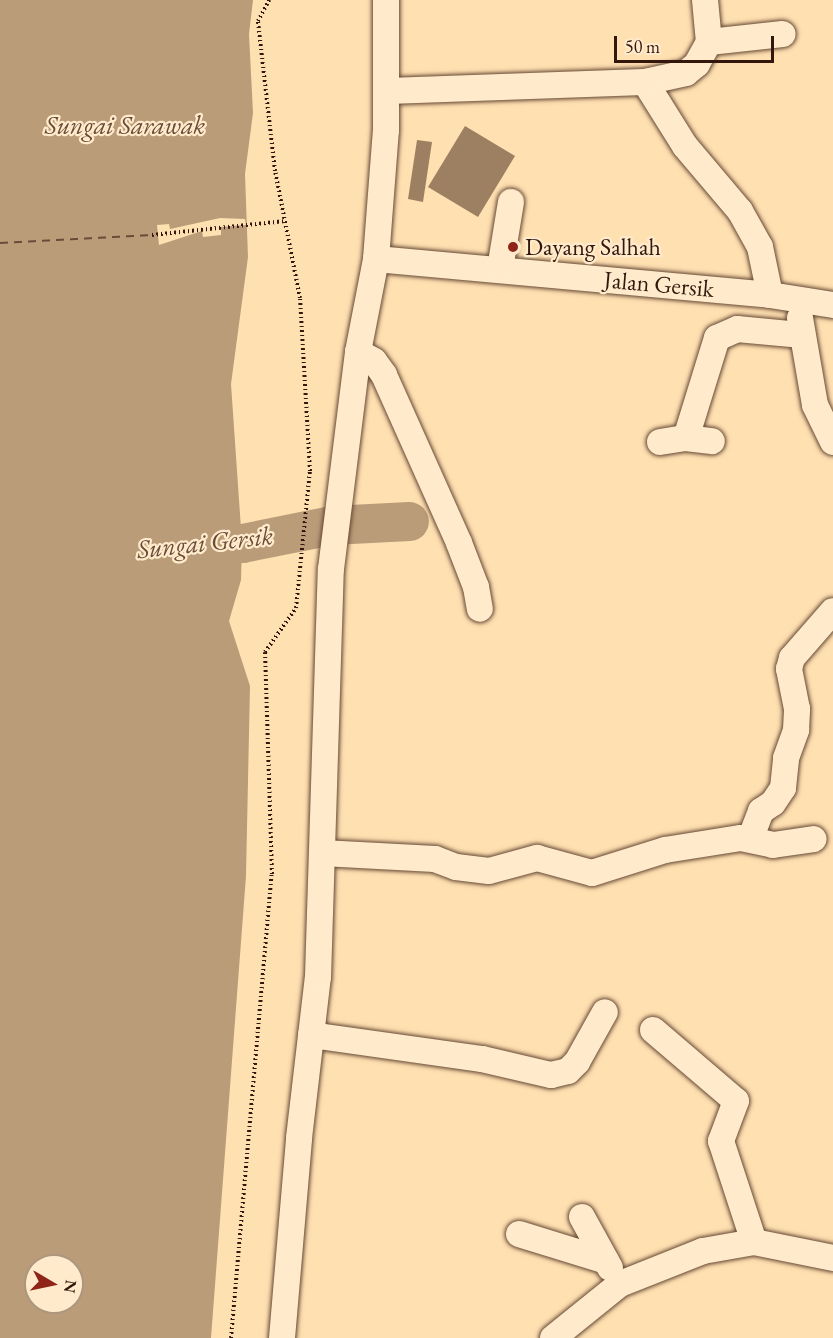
<!DOCTYPE html>
<style>
body{margin:0}
#map{position:relative;width:833px;height:1338px;overflow:hidden;background:#ffe0b1;font-family:"EB Garamond",serif}
div>[style]{position:absolute}
.water>*{inset:0;background:#ba9c79}
.pier>*{inset:0;background:#ffe0b1}
.river>*{height:39px;margin:-19.5px;padding:0 19.5px;transform-origin:19.5px;border-radius:19.5px;background:#ba9c79}
.ferry>*{height:1.5px;margin-top:-0.75px;transform-origin:0;background:repeating-linear-gradient(90deg,#694c38 0 8px,transparent 0 14px)}
.building>*{inset:0;background:#9d8062}
.path>*{height:4px;margin-top:-2px;transform-origin:0;background:repeating-linear-gradient(90deg,#33170c 0 1.5px,transparent 0 4.5px)}
.roads{filter:drop-shadow(0 0 2px #664935) drop-shadow(0 0 2px #664935)}
.minor>*{height:26px;margin:-13px;padding:0 13px;transform-origin:13px;border-radius:13px;background:#ffebcc}
.dots>*{width:16px;height:16px;translate:-50% -50%;box-sizing:border-box;border:3px solid #ffebcc;border-radius:50%}
span{translate:-50% -50%;white-space:nowrap;text-align:center;line-height:1.15;-webkit-text-stroke:4.5px #ffebcc;paint-order:stroke}
.poi-label{font-size:24px;color:#33170c}
.left{translate:0 -50%;text-align:left}
.street-label{font-size:24px;color:#33170c}
.water-label{font-size:26px;color:#694c38;font-style:italic}
.north{position:absolute;left:24px;top:1254px;width:60px;height:60px;box-sizing:border-box;background:#ffebcc;border:2px solid #ad967f;border-radius:50%;rotate:99deg;font-size:16px;font-weight:700;line-height:24px;text-align:center;color:#33170c}
.north::after{content:'';display:block;margin:auto;width:21px;height:27px;background:#8f2418;clip-path:polygon(50% 0,100% 100%,50% 72%,0 100%)}
.scale{position:absolute;left:614px;top:36px;width:160px;height:27px;box-sizing:border-box;border:3px solid #33170c;border-top:0;padding-left:8px;font-size:18px;line-height:21px;white-space:nowrap;color:#33170c;-webkit-text-stroke:4px #ffebcc;paint-order:stroke}
</style>
<div id="map">
<div class="water">
<div style="clip-path:polygon(evenodd,0 0,253px 0,249px 34px,253px 113px,245px 174px,248px 257px,231px 384px,242px 543px,241px 580px,229px 621px,250px 686px,246px 876px,211px 1338px,0 1338px,0 0,36px 1266px,72px 1266px,72px 1302px,36px 1302px,36px 1266px)"></div>
</div>
<div class="pier">
<div style="clip-path:polygon(220px 218px,245px 219px,246px 225px,221px 227px,221px 235px,203px 237px,202px 231px,159px 245px,157px 225px,169px 224px,170px 229px)"></div>
</div>
<div class="river">
<div style="left:188px;top:547px;width:54px;rotate:-4.2deg"></div>
<div style="left:242px;top:543px;width:91px;rotate:-11.4deg"></div>
<div style="left:331px;top:525px;width:78px;rotate:-2.9deg"></div>
</div>
<div class="ferry">
<div style="left:0;top:243px;width:152px;rotate:-3deg"></div>
</div>
<div class="building">
<div style="clip-path:polygon(465px 126px,515px 156px,478px 217px,428px 187px)"></div>
<div style="clip-path:polygon(417px 140px,432px 142px,423px 202px,408px 199px)"></div>
</div>
<div class="path">
<div style="left:152px;top:235px;width:134px;rotate:-6deg"></div>
<div style="left:231px;top:1338px;width:466px;rotate:-85deg"></div>
<div style="left:272px;top:874px;width:222px;rotate:-91.8deg"></div>
<div style="left:265px;top:652px;width:54px;rotate:-54.8deg"></div>
<div style="left:296px;top:608px;width:138px;rotate:-84.2deg"></div>
<div style="left:310px;top:471px;width:173px;rotate:-93.3deg"></div>
<div style="left:300px;top:298px;width:129px;rotate:-101.1deg"></div>
<div style="left:275px;top:171px;width:151px;rotate:-96.5deg"></div>
<div style="left:258px;top:21px;width:24px;rotate:-62deg"></div>
</div>
<div class="roads">
<div class="minor">
<div style="left:705px;top:0;width:42px;rotate:84.6deg"></div>
<div style="left:709px;top:42px;width:25px;rotate:119deg"></div>
<div style="left:697px;top:64px;width:14px;rotate:141deg"></div>
<div style="left:686px;top:73px;width:42px;rotate:167.6deg"></div>
<div style="left:645px;top:82px;width:75px;rotate:58deg"></div>
<div style="left:685px;top:146px;width:85px;rotate:49.8deg"></div>
<div style="left:740px;top:211px;width:41px;rotate:60.9deg"></div>
<div style="left:760px;top:247px;width:49px;rotate:78.2deg"></div>
<div style="left:709px;top:42px;width:74px;rotate:-6.2deg"></div>
<div style="left:387px;top:91px;width:258px;rotate:-2deg"></div>
<div style="left:376px;top:259px;width:396px;rotate:5.2deg"></div>
<div style="left:770px;top:295px;width:64px;rotate:9deg"></div>
<div style="left:500px;top:269px;width:68px;rotate:-80.7deg"></div>
<div style="left:800px;top:318px;width:88px;rotate:80.2deg"></div>
<div style="left:815px;top:405px;width:41px;rotate:64.1deg"></div>
<div style="left:358px;top:352px;width:18px;rotate:29deg"></div>
<div style="left:374px;top:361px;width:17px;rotate:54deg"></div>
<div style="left:384px;top:375px;width:184px;rotate:65.9deg"></div>
<div style="left:459px;top:543px;width:47px;rotate:68.9deg"></div>
<div style="left:476px;top:587px;width:22px;rotate:80deg"></div>
<div style="left:686px;top:438px;width:105px;rotate:-72.8deg"></div>
<div style="left:717px;top:338px;width:22px;rotate:-24deg"></div>
<div style="left:737px;top:329px;width:63px;rotate:5.4deg"></div>
<div style="left:660px;top:442px;width:26px;rotate:-9deg"></div>
<div style="left:686px;top:438px;width:26px;rotate:7deg"></div>
<div style="left:751px;top:837px;width:28px;rotate:-69deg"></div>
<div style="left:761px;top:811px;width:14px;rotate:-34deg"></div>
<div style="left:773px;top:803px;width:18px;rotate:-56deg"></div>
<div style="left:783px;top:788px;width:30px;rotate:-84deg"></div>
<div style="left:786px;top:758px;width:30px;rotate:-70deg"></div>
<div style="left:796px;top:730px;width:21px;rotate:-87deg"></div>
<div style="left:797px;top:709px;width:41px;rotate:-101.3deg"></div>
<div style="left:789px;top:669px;width:11px;rotate:-75deg"></div>
<div style="left:792px;top:658px;width:62px;rotate:-48.9deg"></div>
<div style="left:322px;top:853px;width:113px;rotate:3deg"></div>
<div style="left:435px;top:859px;width:22px;rotate:21deg"></div>
<div style="left:456px;top:867px;width:33px;rotate:7deg"></div>
<div style="left:489px;top:871px;width:50px;rotate:-15.2deg"></div>
<div style="left:537px;top:858px;width:57px;rotate:15.3deg"></div>
<div style="left:592px;top:873px;width:77px;rotate:-17.5deg"></div>
<div style="left:665px;top:850px;width:77px;rotate:-9deg"></div>
<div style="left:741px;top:838px;width:33px;rotate:12deg"></div>
<div style="left:773px;top:845px;width:41px;rotate:-8.3deg"></div>
<div style="left:653px;top:1030px;width:109px;rotate:40.5deg"></div>
<div style="left:736px;top:1101px;width:43px;rotate:110.6deg"></div>
<div style="left:721px;top:1141px;width:106px;rotate:71.9deg"></div>
<div style="left:311px;top:1035px;width:173px;rotate:8deg"></div>
<div style="left:482px;top:1059px;width:71px;rotate:13.1deg"></div>
<div style="left:551px;top:1075px;width:17px;rotate:-13deg"></div>
<div style="left:568px;top:1071px;width:13px;rotate:-45deg"></div>
<div style="left:577px;top:1062px;width:57px;rotate:-60.8deg"></div>
<div style="left:582px;top:1217px;width:58px;rotate:61.2deg"></div>
<div style="left:519px;top:1234px;width:91px;rotate:17.2deg"></div>
<div style="left:282px;top:1338px;width:201px;rotate:-85.1deg"></div>
<div style="left:299px;top:1138px;width:162px;rotate:-83.3deg"></div>
<div style="left:318px;top:977px;width:408px;rotate:-88.2deg"></div>
<div style="left:331px;top:569px;width:219px;rotate:-82.9deg"></div>
<div style="left:358px;top:352px;width:95px;rotate:-79deg"></div>
<div style="left:376px;top:259px;width:129px;rotate:-85.6deg"></div>
<div style="left:386px;top:130px;width:130px;rotate:-90deg"></div>
<div style="left:553px;top:1338px;width:86px;rotate:-38.9deg"></div>
<div style="left:620px;top:1284px;width:89px;rotate:-21.7deg"></div>
<div style="left:703px;top:1251px;width:52px;rotate:-10deg"></div>
<div style="left:754px;top:1242px;width:81px;rotate:11.4deg"></div>
</div>
</div>
<div class="dots">
<div style="left:513px;top:247px;background:#8f2418"></div>
</div>
<div class="poi-label">
<span class="left" style="left:525px;top:247px">Dayang Salhah</span>
</div>
<div class="street-label">
<span style="left:659px;top:284px;rotate:5deg">Jalan Gersik</span>
</div>
<div class="water-label">
<span style="left:125px;top:126px">Sungai Sarawak</span>
<span style="left:205px;top:543px;rotate:-6deg">Sungai Gersik</span>
</div>
<div class="north">N</div>
<div class="scale">50 m</div>
</div>
